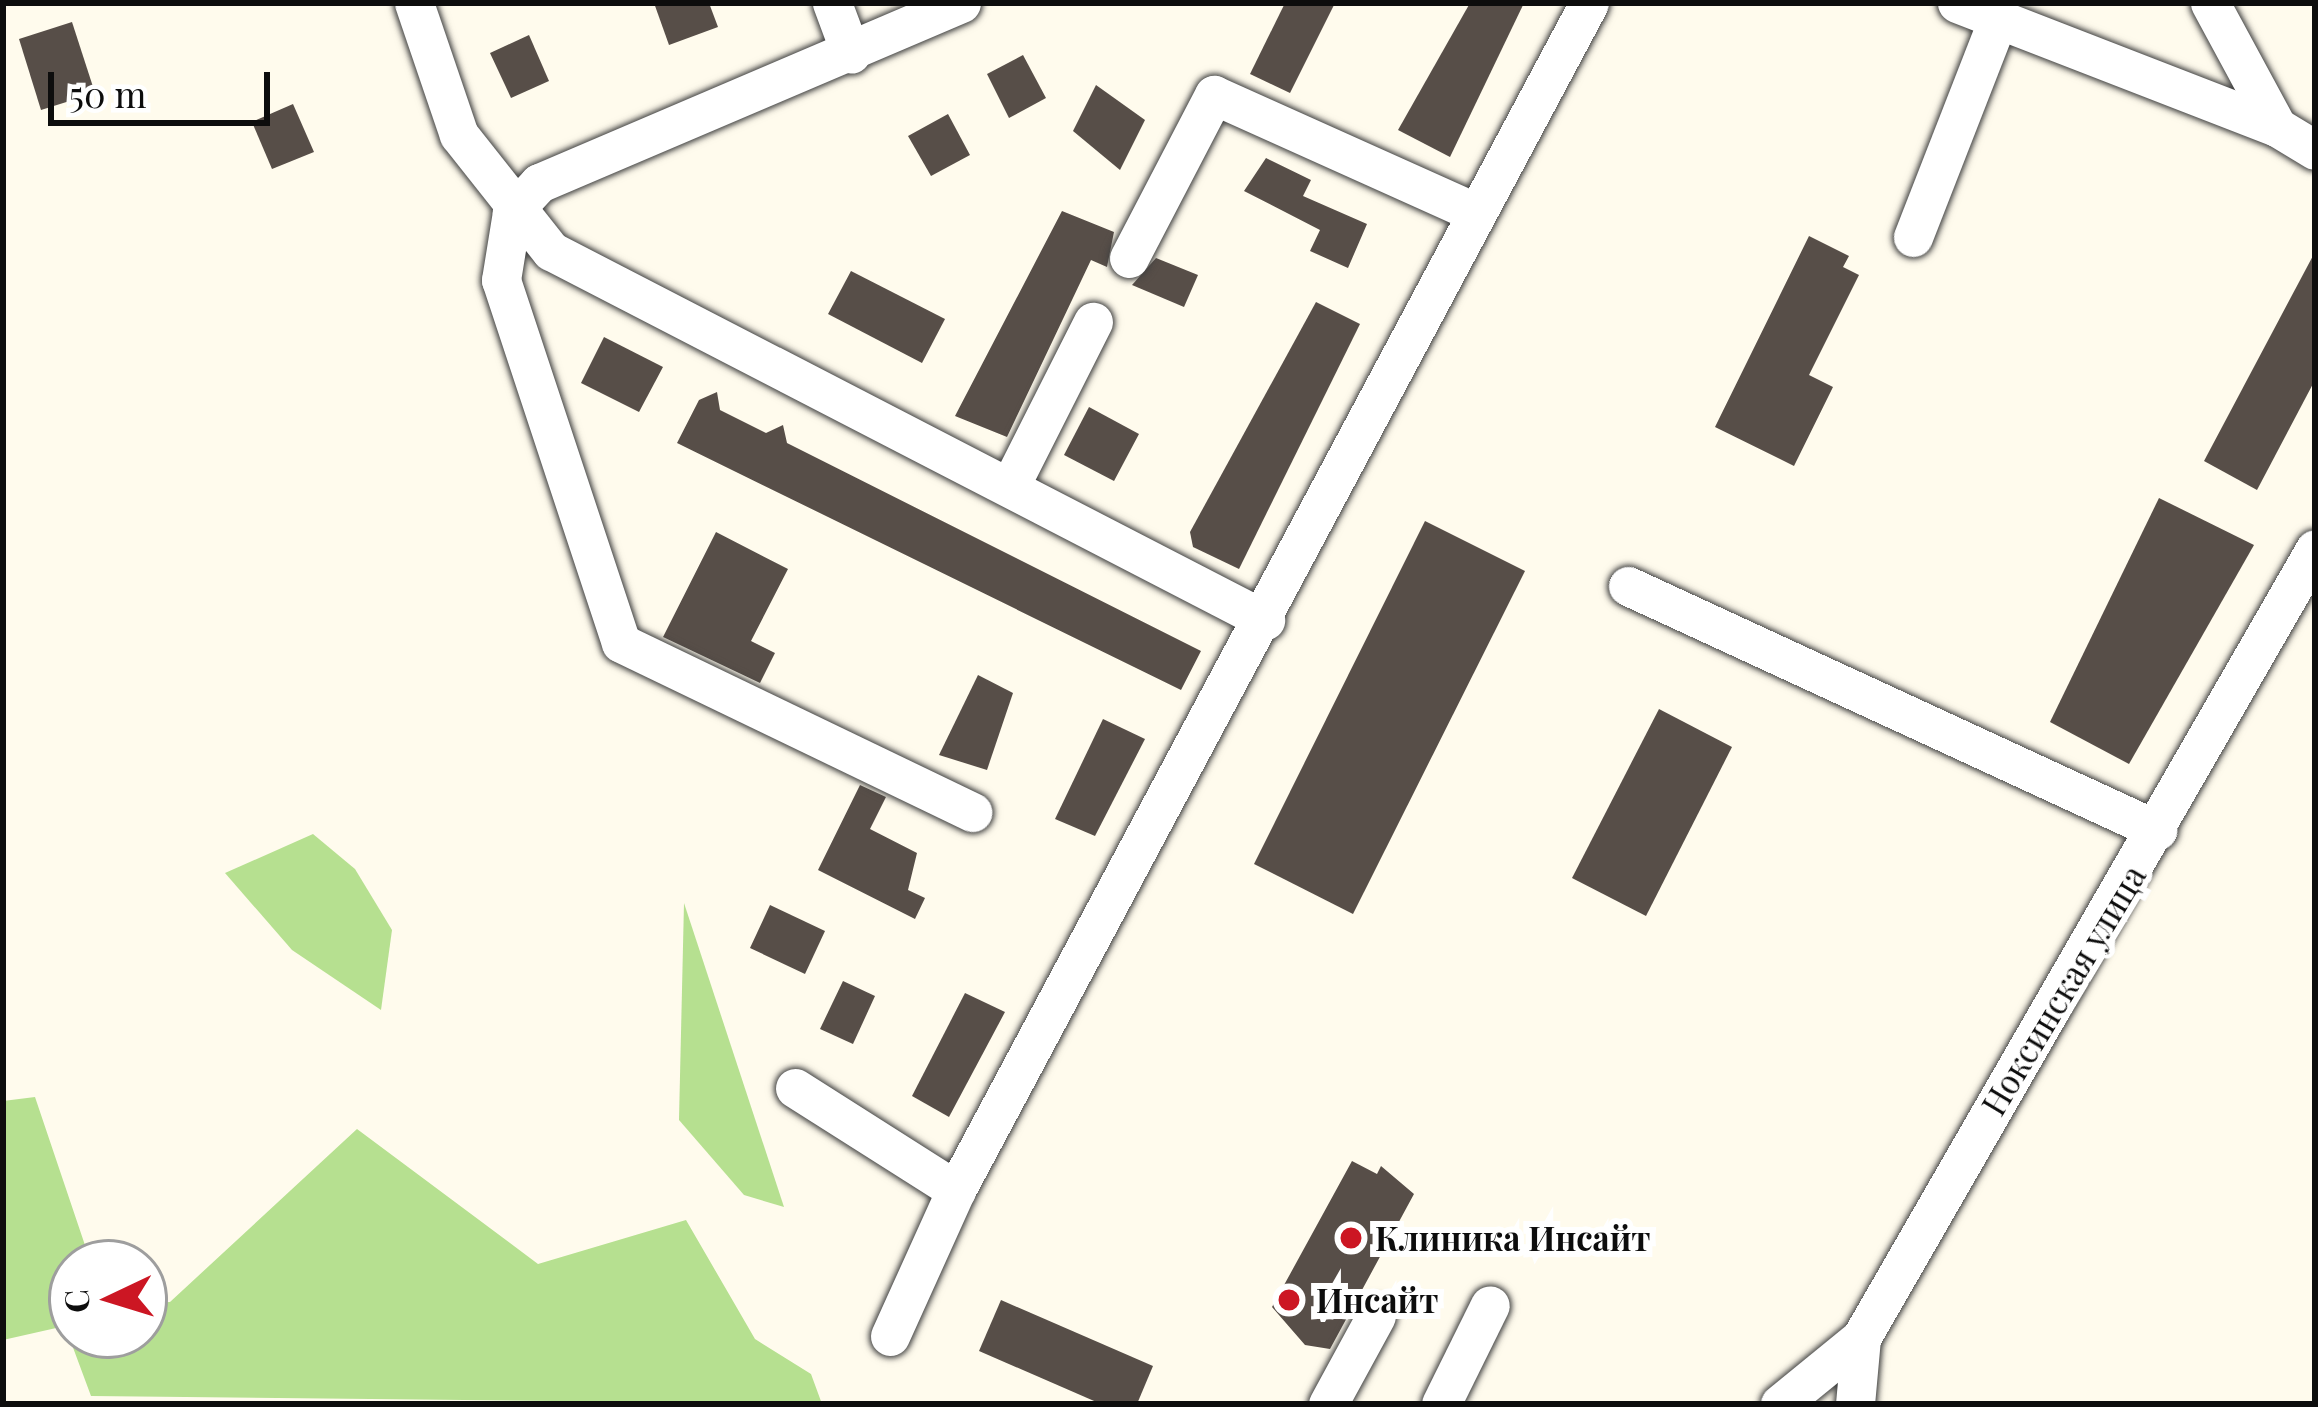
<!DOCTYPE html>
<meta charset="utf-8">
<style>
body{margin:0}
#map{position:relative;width:2318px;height:1407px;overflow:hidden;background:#fffbed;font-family:"Playfair Display",serif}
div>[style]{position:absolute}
.forest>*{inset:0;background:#b6e090}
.building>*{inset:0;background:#574e48}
.roads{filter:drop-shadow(0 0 3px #404040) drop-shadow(0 0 3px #404040)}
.minor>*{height:39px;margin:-19.5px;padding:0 19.5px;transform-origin:19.5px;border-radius:19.5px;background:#fff}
.dots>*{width:33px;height:33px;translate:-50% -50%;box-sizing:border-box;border:6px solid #fff;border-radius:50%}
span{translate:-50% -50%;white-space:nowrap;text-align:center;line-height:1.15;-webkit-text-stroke:12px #fff;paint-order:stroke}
.street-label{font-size:33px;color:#0d0d0d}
.poi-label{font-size:33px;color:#0d0d0d;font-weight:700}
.left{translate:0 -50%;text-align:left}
.frame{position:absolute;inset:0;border:6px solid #0d0d0d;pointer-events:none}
.north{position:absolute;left:48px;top:1239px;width:120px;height:120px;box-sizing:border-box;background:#fff;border:3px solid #9e9e9e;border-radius:50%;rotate:266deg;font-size:33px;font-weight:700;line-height:48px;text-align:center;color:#0d0d0d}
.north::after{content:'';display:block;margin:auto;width:42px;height:54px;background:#cc1623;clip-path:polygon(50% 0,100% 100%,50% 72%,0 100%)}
.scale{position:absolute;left:48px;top:72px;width:222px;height:54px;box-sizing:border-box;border:6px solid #0d0d0d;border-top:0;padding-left:15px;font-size:36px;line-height:42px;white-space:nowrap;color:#0d0d0d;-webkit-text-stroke:9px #fff;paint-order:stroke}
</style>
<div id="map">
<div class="forest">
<div style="clip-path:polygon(313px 834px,355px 869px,392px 930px,381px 1010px,292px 950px,225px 873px)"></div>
<div style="clip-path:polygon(684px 903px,784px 1207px,744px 1195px,679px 1120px)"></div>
<div style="clip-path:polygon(35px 1097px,91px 1263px,72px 1263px,72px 1335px,144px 1335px,144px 1303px,170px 1302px,357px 1129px,538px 1264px,686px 1220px,755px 1339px,811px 1374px,822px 1404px,91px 1396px,65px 1326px,3px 1340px,3px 1101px)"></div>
</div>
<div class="building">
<div style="clip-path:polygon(654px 3px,709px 3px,718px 27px,669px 45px)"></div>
<div style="clip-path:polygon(1285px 3px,1335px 3px,1290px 93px,1250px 74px)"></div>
<div style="clip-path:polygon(1470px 3px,1524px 3px,1450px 157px,1398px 130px)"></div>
<div style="clip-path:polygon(72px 22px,95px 93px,41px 110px,19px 39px)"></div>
<div style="clip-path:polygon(529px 35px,549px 81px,511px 98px,490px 53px)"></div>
<div style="clip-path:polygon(1023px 55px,1046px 98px,1009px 118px,987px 74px)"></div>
<div style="clip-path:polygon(1096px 85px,1145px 120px,1120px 170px,1073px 131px)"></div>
<div style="clip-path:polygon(293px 104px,314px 152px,272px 169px,252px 122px)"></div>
<div style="clip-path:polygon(948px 114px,970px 155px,931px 176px,908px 136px)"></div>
<div style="clip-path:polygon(1266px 158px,1311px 180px,1303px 196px,1367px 224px,1348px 268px,1310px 251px,1320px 230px,1244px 191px)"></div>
<div style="clip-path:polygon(1062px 211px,1114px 232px,1107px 267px,1091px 260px,1007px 437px,955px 416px)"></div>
<div style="clip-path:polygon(1809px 236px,1849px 256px,1843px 267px,1859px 275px,1809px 375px,1833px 387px,1794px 466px,1715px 427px)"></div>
<div style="clip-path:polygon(2315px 252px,2315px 380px,2257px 490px,2204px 461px)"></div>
<div style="clip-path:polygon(1156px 258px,1198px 275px,1184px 307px,1132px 285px)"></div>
<div style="clip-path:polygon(851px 271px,945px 319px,922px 363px,828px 314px)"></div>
<div style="clip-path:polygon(1316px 302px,1360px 324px,1239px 569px,1193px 547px,1190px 532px)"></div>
<div style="clip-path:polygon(604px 337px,663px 367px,639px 412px,581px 383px)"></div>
<div style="clip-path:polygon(717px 392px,720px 410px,766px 433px,783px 425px,787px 443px,1201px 651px,1181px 690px,677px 443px,699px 400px)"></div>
<div style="clip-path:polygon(1089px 407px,1139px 434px,1114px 481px,1064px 455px)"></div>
<div style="clip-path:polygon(2159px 498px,2254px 545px,2129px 764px,2050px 722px)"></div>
<div style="clip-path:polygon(1425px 521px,1525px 571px,1353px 914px,1254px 864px)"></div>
<div style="clip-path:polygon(716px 532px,788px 569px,751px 641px,775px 653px,760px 683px,663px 637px)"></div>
<div style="clip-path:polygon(978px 675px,1013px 693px,987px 770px,939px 755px)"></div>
<div style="clip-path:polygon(1659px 709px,1732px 747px,1646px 916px,1572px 878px)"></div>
<div style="clip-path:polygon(1103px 719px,1145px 739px,1095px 836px,1055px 819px)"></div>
<div style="clip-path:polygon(860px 785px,886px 797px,870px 829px,917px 853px,908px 890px,925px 898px,915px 919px,818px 870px)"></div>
<div style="clip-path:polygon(770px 905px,825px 931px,805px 974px,750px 948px)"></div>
<div style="clip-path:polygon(843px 981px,875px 996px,853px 1044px,820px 1029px)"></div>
<div style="clip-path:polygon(965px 993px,1005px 1012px,949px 1117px,912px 1096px)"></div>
<div style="clip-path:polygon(1352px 1161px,1377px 1174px,1381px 1166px,1414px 1194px,1330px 1349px,1305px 1345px,1272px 1307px)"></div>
<div style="clip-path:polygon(1001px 1300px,1153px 1366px,1137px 1404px,1101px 1404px,979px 1351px)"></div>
</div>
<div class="roads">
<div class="minor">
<div style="left:414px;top:3px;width:139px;rotate:71.2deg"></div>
<div style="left:459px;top:135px;width:148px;rotate:51.6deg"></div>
<div style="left:551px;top:251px;width:804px;rotate:27.33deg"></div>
<div style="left:832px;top:3px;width:54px;rotate:69.6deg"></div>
<div style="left:961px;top:3px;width:459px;rotate:156.9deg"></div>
<div style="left:539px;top:183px;width:40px;rotate:133deg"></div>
<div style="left:512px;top:212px;width:69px;rotate:99.2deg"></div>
<div style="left:501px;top:280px;width:382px;rotate:71.7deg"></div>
<div style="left:621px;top:643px;width:390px;rotate:25.7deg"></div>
<div style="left:1957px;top:3px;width:343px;rotate:21.2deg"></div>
<div style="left:2210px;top:3px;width:141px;rotate:61.6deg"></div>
<div style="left:2277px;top:127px;width:44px;rotate:31.2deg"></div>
<div style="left:1913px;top:237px;width:234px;rotate:-68.7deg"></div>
<div style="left:1129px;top:258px;width:184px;rotate:-62.5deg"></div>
<div style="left:1214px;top:95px;width:287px;rotate:24.2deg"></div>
<div style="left:1010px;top:486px;width:184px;rotate:-63.2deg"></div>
<div style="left:1628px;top:586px;width:583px;rotate:24.76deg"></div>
<div style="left:795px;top:1088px;width:191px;rotate:32.4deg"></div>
<div style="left:890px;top:1336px;width:160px;rotate:-65.7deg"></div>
<div style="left:956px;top:1190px;width:1345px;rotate:-61.93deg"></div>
<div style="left:1328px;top:1404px;width:100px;rotate:-61.4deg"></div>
<div style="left:1441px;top:1404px;width:110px;rotate:-63.7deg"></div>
<div style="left:1780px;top:1404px;width:104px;rotate:-39.2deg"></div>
<div style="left:1861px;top:1338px;width:910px;rotate:-60.08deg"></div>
<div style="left:1855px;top:1404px;width:66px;rotate:-84.8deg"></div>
</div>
</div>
<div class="dots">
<div style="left:1351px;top:1238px;background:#cc1623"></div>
<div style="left:1289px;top:1300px;background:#cc1623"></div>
</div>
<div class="street-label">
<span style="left:2063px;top:990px;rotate:-59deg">Ноксинская улица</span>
</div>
<div class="poi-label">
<span class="left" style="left:1375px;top:1238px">Клиника Инсайт</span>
<span class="left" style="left:1316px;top:1300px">Инсайт</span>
</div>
<div class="frame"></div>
<div class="north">С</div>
<div class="scale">50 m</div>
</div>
